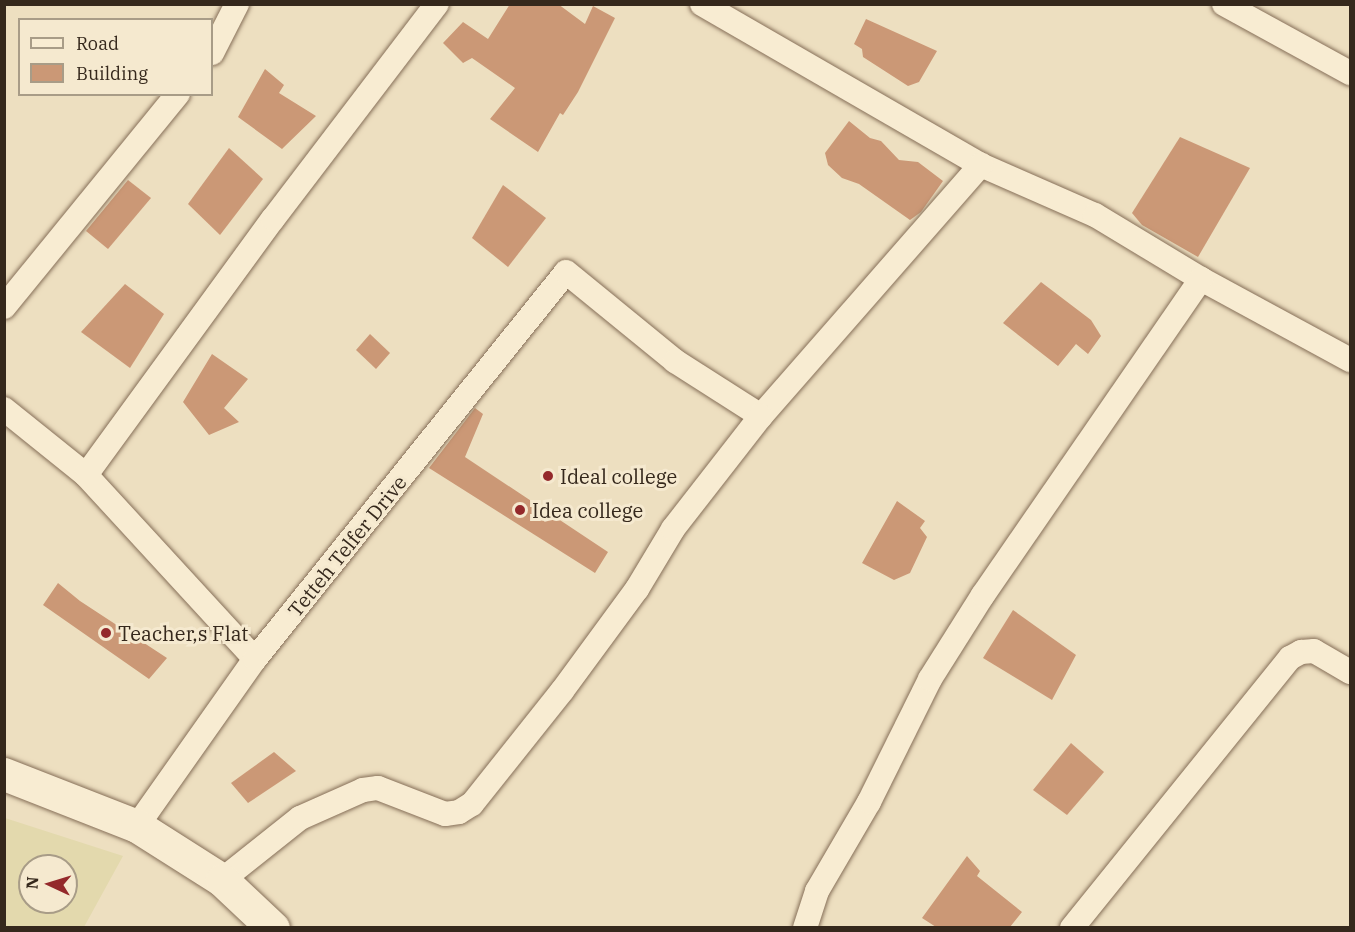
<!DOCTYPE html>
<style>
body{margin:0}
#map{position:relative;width:1355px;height:932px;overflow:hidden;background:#eddfc0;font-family:"IBM Plex Serif",serif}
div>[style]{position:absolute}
.farmland>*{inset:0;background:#e3d9ad}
.building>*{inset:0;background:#cb9876}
.roads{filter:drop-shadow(0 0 2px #866f58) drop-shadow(0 0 2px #866f58)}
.street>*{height:24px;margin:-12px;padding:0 12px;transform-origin:12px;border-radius:12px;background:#f8ecd2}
.secondary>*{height:33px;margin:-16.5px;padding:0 16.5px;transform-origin:16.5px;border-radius:16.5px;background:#f8ecd2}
.dots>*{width:16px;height:16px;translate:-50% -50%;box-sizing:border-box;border:3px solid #f5e9cf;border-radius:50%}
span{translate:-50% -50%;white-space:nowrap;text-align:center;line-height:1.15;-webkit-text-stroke:6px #f5e9cf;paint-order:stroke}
.poi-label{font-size:20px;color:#35281c}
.left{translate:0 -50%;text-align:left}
.street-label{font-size:20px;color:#35281c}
.frame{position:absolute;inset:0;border:6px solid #35281c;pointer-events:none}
.legend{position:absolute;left:18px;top:18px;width:195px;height:78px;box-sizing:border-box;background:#f5e9cf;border:2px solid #a89c87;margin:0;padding:8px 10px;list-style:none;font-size:18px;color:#35281c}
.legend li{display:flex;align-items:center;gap:12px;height:30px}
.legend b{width:30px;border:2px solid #a89c87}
.north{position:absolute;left:18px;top:854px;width:60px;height:60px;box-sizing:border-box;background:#f5e9cf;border:2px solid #a89c87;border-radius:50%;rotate:274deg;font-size:16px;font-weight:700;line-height:24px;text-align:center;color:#35281c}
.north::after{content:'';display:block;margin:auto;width:21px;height:27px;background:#94292b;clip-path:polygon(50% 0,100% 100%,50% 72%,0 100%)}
</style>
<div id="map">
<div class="farmland">
<div style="clip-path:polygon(evenodd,5px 818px,123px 856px,84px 927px,5px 927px,5px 818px,30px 866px,66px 866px,66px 902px,30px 902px,30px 866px)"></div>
</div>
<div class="building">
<div style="clip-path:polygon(510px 4px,558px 4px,585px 24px,593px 6px,615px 18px,578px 92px,563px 115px,560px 113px,538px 152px,490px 119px,515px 88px,472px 58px,463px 63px,443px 43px,463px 22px,488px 39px)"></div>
<div style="clip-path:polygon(866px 19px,937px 51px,919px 82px,908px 86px,863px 57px,862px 49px,854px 44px)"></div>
<div style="clip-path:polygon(265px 69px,284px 85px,279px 93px,316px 116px,282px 149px,238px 117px)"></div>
<div style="clip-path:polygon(849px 121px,870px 138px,881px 141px,899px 160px,918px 162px,943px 181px,921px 212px,910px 220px,859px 184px,842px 178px,828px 165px,825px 153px)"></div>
<div style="clip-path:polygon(1180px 137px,1250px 168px,1198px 257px,1142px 225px,1132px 213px)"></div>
<div style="clip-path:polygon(229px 148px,263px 179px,220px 235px,188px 204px)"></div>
<div style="clip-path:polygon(128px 180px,151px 198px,108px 249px,86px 231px)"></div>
<div style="clip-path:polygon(503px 185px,546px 218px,508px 267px,472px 238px)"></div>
<div style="clip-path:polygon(1041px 282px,1091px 320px,1101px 336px,1088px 354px,1076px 344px,1058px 366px,1003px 323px)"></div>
<div style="clip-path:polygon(125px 284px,164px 314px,130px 368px,81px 332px)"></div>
<div style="clip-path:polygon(370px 334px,390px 353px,376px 369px,356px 350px)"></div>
<div style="clip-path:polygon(212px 354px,248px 379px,224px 408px,239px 422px,209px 435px,183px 402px)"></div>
<div style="clip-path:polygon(475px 408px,483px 414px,465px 457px,608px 552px,595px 573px,429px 468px)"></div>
<div style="clip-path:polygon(897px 501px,925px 521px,920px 528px,927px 537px,910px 573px,894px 580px,862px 563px)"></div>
<div style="clip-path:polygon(58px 583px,80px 601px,167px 658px,149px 679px,43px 605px)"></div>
<div style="clip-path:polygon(1013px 610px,1076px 655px,1052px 700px,983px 658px)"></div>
<div style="clip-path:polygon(1071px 743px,1104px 772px,1067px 815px,1033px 790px)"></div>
<div style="clip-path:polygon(274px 752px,296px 771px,248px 803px,231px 783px)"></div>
<div style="clip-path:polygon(967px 856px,980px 871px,977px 876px,1022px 912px,1010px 927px,936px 927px,922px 918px)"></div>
</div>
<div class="roads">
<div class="street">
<div style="left:702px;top:4px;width:322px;rotate:30deg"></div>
<div style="left:981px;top:165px;width:124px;rotate:23.7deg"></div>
<div style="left:1095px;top:215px;width:124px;rotate:31.1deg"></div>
<div style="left:1201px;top:279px;width:170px;rotate:28.5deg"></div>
<div style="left:1224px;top:4px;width:144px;rotate:28.7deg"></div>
<div style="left:212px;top:53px;width:55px;rotate:-63deg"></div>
<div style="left:4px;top:307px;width:275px;rotate:-50.8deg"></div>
<div style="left:4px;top:409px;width:105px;rotate:38.8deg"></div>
<div style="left:255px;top:659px;width:250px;rotate:-132.6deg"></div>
<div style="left:86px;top:475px;width:317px;rotate:-53.9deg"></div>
<div style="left:273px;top:219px;width:270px;rotate:-52.7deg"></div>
<div style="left:137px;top:826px;width:204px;rotate:-54.8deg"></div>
<div style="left:255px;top:659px;width:496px;rotate:-51.2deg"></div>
<div style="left:566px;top:272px;width:141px;rotate:39.2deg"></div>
<div style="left:675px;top:361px;width:102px;rotate:32.6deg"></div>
<div style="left:761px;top:416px;width:334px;rotate:-48.8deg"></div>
<div style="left:222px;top:880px;width:100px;rotate:-38.5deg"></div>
<div style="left:300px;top:818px;width:69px;rotate:-24deg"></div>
<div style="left:363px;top:790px;width:15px;rotate:-8deg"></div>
<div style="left:378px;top:788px;width:72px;rotate:21.2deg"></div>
<div style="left:445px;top:814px;width:14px;rotate:-8deg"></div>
<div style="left:459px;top:812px;width:15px;rotate:-32deg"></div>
<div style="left:472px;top:804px;width:144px;rotate:-51.5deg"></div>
<div style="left:562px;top:691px;width:127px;rotate:-53.7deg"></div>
<div style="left:637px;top:589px;width:70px;rotate:-59deg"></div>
<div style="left:673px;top:529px;width:143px;rotate:-52.1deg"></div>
<div style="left:805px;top:928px;width:39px;rotate:-72deg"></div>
<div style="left:817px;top:891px;width:103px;rotate:-59.7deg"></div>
<div style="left:869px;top:802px;width:137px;rotate:-63.6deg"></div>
<div style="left:930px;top:679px;width:99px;rotate:-57.8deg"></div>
<div style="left:983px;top:595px;width:384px;rotate:-55.4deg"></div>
<div style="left:1072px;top:928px;width:347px;rotate:-51.1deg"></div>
<div style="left:1290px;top:658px;width:13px;rotate:-29deg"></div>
<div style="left:1301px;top:652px;width:13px;rotate:-4deg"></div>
<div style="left:1314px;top:651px;width:42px;rotate:30.3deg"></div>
</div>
<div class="secondary">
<div style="left:4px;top:774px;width:143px;rotate:21.4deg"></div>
<div style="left:137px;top:826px;width:101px;rotate:32.4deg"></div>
<div style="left:222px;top:880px;width:70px;rotate:43.3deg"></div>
</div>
</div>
<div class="dots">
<div style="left:548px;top:476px;background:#94292b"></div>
<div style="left:520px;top:510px;background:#94292b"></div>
<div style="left:106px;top:633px;background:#94292b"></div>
</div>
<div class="poi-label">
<span class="left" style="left:560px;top:476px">Ideal college</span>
<span class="left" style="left:532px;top:510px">Idea college</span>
<span class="left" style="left:118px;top:633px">Teacher,s Flat</span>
</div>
<div class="street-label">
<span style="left:347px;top:546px;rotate:-51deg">Tetteh Telfer Drive</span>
</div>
<div class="frame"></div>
<ul class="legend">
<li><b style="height:8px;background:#f8ecd2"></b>Road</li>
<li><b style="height:16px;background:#cb9876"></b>Building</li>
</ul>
<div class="north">N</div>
</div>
